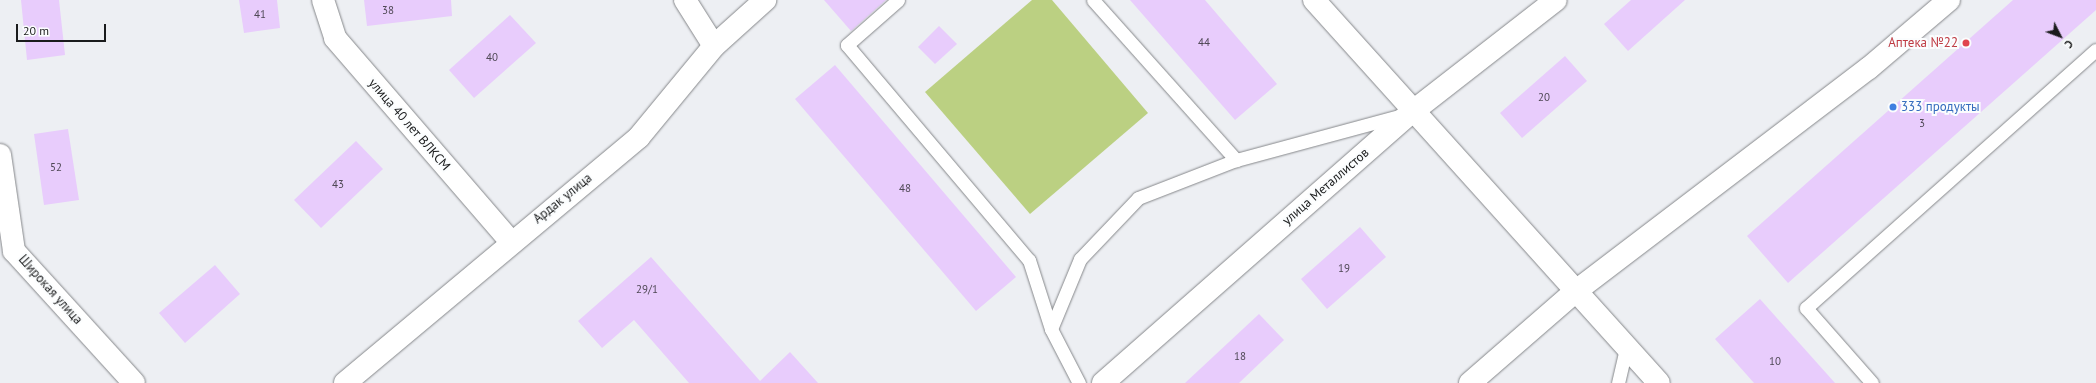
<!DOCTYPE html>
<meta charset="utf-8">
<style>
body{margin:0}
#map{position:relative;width:2096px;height:383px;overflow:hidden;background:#edeff3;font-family:"PT Sans",sans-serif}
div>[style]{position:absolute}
.green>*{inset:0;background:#bbd082}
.building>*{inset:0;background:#e8ccfc}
.roads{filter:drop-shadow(0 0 1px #85878a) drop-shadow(0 0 1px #85878a)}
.lane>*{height:13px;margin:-6.5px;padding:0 6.5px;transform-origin:6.5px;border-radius:6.5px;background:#fff}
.street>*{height:22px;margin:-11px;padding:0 11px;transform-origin:11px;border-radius:11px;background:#fff}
.secondary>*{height:22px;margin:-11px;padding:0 11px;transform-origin:11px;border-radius:11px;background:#fff}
.dots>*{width:11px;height:11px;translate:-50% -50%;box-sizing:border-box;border:2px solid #fbfdfe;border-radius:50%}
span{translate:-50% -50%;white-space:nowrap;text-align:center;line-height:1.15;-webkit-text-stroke:4px #fbfdfe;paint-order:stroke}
.number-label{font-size:11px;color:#4e4754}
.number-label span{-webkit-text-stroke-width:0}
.health-label{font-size:13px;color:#be3a42}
.right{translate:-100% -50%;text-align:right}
.shop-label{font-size:13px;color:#366cbe}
.left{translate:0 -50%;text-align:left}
.street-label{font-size:13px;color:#1a1b1c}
.north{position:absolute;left:2040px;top:16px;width:40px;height:40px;-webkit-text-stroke:3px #fbfdfe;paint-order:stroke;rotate:132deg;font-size:11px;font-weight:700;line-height:16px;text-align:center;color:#1a1b1c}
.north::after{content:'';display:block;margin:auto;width:14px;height:18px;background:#1a1b1c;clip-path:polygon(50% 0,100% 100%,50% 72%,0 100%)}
.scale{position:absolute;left:16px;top:24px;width:90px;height:18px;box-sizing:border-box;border:2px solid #1a1b1c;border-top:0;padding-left:5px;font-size:12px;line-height:14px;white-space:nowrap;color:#1a1b1c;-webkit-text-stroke:3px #fbfdfe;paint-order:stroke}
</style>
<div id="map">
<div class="green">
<div style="clip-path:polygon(1032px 0,1052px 0,1148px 113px,1030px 214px,925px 92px)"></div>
</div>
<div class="building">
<div style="clip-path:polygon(21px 0,59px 0,65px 55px,27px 60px)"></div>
<div style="clip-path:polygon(239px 0,277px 0,280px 28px,244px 33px)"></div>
<div style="clip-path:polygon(364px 0,451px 0,452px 16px,367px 26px)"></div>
<div style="clip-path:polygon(824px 0,886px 0,851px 31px)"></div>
<div style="clip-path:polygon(1130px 0,1205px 0,1277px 84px,1235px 120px)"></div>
<div style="clip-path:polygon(1631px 0,1685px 0,1628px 51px,1604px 24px)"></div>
<div style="clip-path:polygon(2013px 0,2096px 0,2096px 10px,1788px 283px,1747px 236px)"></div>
<div style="clip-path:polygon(510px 15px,536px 43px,474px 98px,449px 70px)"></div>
<div style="clip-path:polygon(939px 26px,957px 44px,935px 64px,918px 47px)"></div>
<div style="clip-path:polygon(1565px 56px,1587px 81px,1522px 138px,1500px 113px)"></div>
<div style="clip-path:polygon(835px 65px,1016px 277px,976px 311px,795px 99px)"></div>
<div style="clip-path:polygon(68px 129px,79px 200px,44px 205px,34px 134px)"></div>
<div style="clip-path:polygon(356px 141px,383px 169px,321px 228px,294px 200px)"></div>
<div style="clip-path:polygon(1360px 227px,1386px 257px,1327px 309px,1301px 279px)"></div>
<div style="clip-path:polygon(651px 257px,760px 381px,790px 352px,818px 383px,689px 383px,634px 320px,602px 348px,578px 321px)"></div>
<div style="clip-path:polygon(215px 265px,240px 294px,185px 343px,159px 313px)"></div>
<div style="clip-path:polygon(1760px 299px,1835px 383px,1754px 383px,1715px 339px)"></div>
<div style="clip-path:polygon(1259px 314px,1284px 340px,1239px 383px,1185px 383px)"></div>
</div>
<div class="roads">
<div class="lane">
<div style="left:898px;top:0;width:68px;rotate:138.6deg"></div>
<div style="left:847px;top:45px;width:282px;rotate:49.8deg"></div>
<div style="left:1029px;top:260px;width:72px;rotate:72.3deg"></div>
<div style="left:1051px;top:329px;width:61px;rotate:62.6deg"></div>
<div style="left:1093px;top:0;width:215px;rotate:48.2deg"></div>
<div style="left:1236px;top:160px;width:173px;rotate:-15.1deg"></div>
<div style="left:1051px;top:329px;width:76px;rotate:-67.5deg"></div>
<div style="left:1080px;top:259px;width:84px;rotate:-46.4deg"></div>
<div style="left:1138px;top:198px;width:105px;rotate:-21.2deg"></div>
<div style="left:1618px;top:383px;width:37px;rotate:-77deg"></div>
<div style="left:1872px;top:383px;width:100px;rotate:-131.3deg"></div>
<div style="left:1806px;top:308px;width:388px;rotate:-41.7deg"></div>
</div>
<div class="street">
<div style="left:323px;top:0;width:40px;rotate:72deg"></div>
<div style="left:335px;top:38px;width:269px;rotate:49.2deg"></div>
<div style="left:685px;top:0;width:54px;rotate:57.8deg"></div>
<div style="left:0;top:155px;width:97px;rotate:81.7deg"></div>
<div style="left:14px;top:251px;width:178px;rotate:47.7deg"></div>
<div style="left:345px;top:383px;width:383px;rotate:-39.9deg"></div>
<div style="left:639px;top:137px;width:118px;rotate:-50.5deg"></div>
<div style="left:714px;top:46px;width:69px;rotate:-42deg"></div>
<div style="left:1103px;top:383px;width:411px;rotate:-41.3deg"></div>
<div style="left:1412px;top:112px;width:182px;rotate:-37.9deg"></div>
<div style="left:1470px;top:383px;width:140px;rotate:-41deg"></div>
<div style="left:1576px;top:291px;width:368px;rotate:-37.3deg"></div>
<div style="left:1869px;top:68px;width:105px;rotate:-40.4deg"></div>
</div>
<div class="secondary">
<div style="left:1314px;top:0;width:515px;rotate:47.99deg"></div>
</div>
</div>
<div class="dots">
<div style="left:1966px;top:43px;background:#e0444e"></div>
<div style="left:1893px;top:107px;background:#3f7fe0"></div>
</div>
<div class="number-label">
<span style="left:388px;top:10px">38</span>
<span style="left:260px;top:14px">41</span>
<span style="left:1204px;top:42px">44</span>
<span style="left:492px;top:57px">40</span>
<span style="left:1544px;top:97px">20</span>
<span style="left:1922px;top:123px">3</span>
<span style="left:56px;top:167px">52</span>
<span style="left:338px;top:184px">43</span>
<span style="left:905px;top:188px">48</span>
<span style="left:1344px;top:268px">19</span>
<span style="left:647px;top:289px">29/1</span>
<span style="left:1240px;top:356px">18</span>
<span style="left:1775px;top:361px">10</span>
</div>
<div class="health-label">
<span class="right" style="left:1958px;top:43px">Аптека №22</span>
</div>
<div class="shop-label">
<span class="left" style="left:1901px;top:107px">333 продукты</span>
</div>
<div class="street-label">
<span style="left:409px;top:125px;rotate:49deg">улица 40 лет ВЛКСМ</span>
<span style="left:1326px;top:187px;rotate:-41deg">улица Металлистов</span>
<span style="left:563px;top:199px;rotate:-39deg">Ардак улица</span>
<span style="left:50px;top:290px;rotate:48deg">Широкая улица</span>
</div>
<div class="north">С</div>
<div class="scale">20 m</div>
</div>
